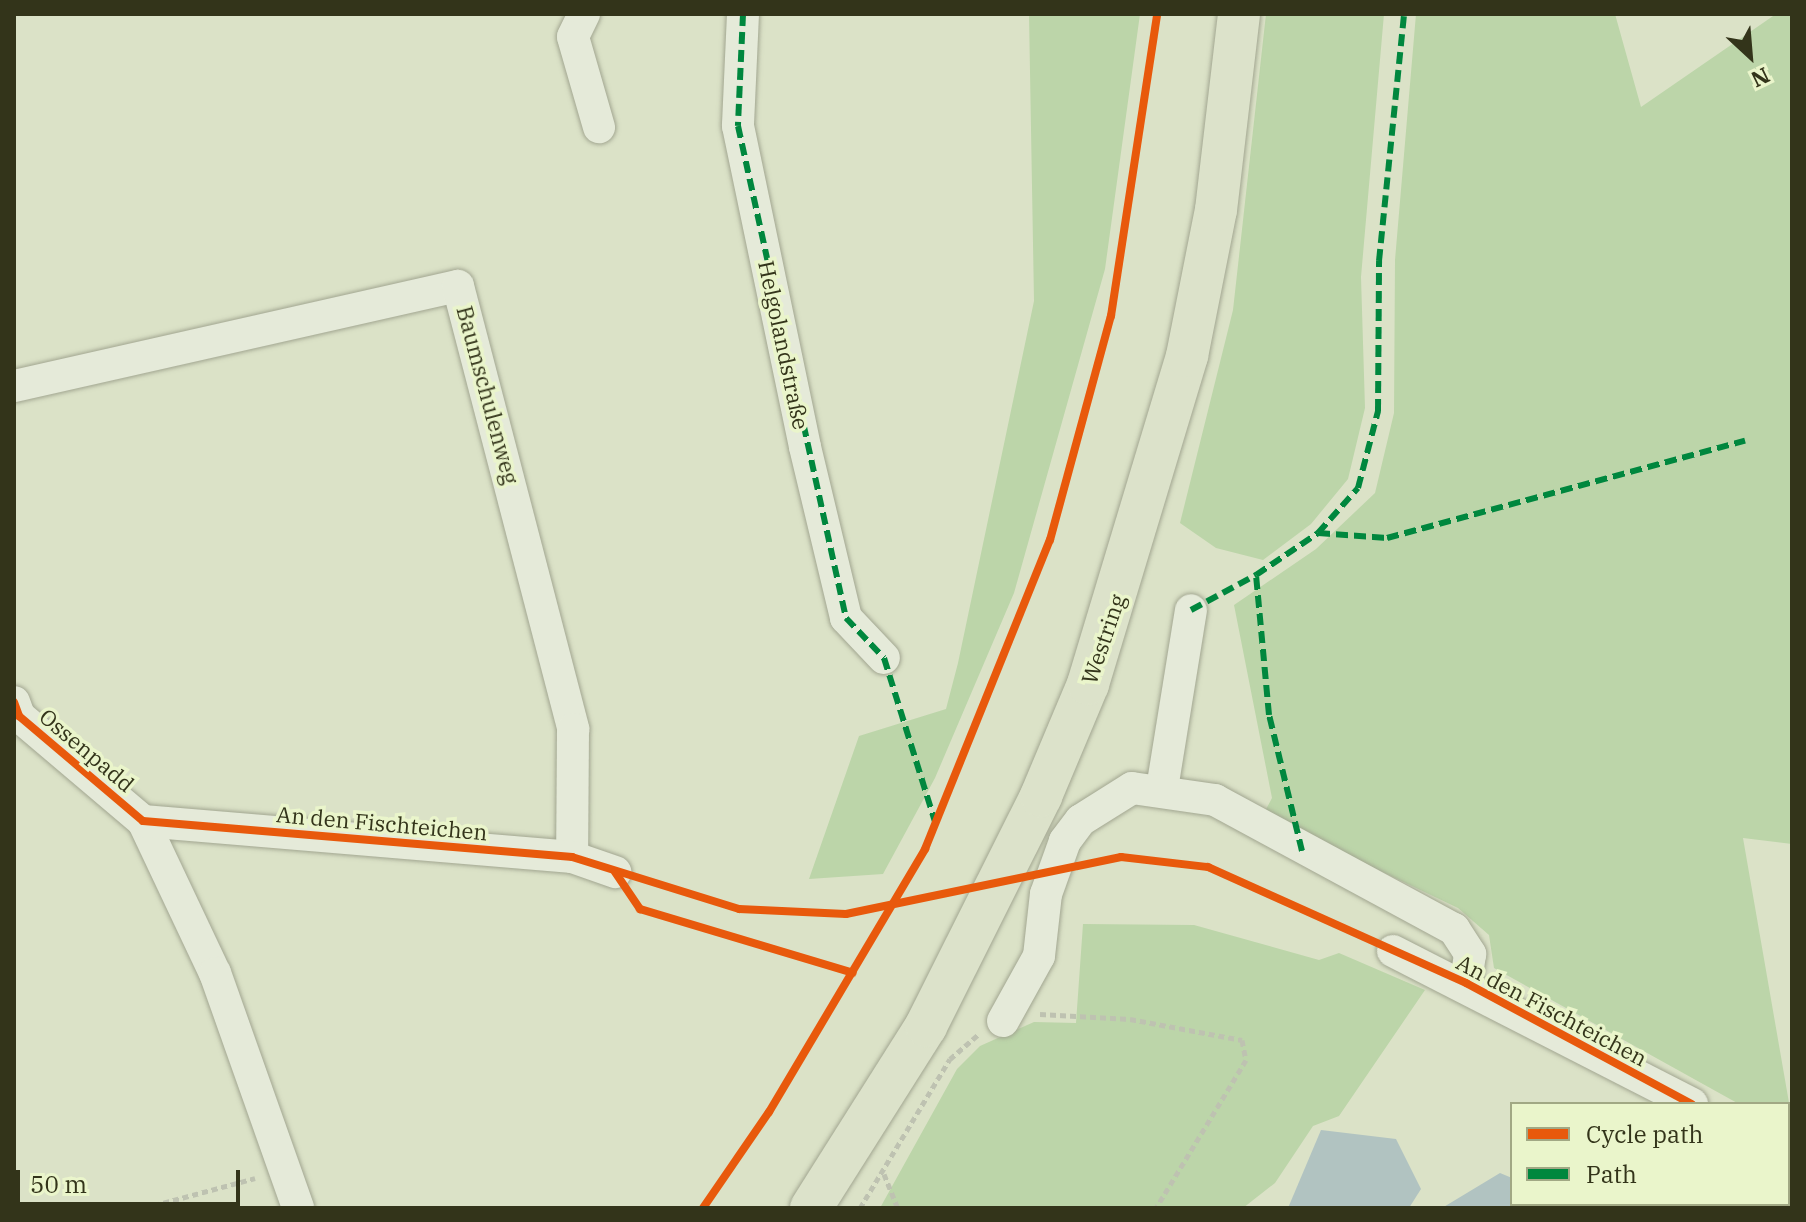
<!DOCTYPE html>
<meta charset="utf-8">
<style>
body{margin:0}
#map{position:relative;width:1806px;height:1222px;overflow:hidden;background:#dbe2c7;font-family:"IBM Plex Serif",serif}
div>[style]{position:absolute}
.green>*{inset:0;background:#bcd5a9}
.water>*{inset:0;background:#b1c3c1}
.path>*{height:5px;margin-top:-2.5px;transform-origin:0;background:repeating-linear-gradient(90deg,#bec2b1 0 6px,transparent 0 10px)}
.roads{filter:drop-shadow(0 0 2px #a2a691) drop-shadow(0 0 2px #a2a691)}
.minor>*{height:32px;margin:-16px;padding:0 16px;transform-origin:16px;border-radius:16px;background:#e5ead9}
.major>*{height:42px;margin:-21px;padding:0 21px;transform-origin:21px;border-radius:21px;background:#dce2ca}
.quiet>*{height:6px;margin-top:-3px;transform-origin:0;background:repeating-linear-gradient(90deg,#00873e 0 12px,transparent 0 18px)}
.cycleway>*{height:8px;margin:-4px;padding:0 4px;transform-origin:4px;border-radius:4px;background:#e8590c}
span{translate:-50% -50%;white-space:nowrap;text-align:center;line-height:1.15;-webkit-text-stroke:7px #eaf5cb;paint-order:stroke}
.street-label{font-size:22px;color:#33341a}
.frame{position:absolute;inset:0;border:16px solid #33341a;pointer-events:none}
.legend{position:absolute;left:1510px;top:1102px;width:280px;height:104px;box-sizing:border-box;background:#eaf5cb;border:2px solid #a1a884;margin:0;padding:10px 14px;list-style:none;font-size:24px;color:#33341a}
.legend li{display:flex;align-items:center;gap:16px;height:40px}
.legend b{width:40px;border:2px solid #a1a884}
.north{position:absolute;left:1710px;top:16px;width:80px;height:80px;-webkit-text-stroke:6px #eaf5cb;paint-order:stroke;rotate:154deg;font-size:22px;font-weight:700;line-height:32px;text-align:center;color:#33341a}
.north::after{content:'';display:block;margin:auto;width:28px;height:36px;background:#33341a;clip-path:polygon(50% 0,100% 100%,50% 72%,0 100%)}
.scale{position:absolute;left:16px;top:1170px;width:224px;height:36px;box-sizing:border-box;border:4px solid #33341a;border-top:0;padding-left:10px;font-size:24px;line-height:28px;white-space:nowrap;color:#33341a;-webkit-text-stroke:6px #eaf5cb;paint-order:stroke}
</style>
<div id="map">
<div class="green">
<div style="clip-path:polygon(1029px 14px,1140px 14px,1105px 269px,1014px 593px,935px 778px,883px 874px,809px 879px,859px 736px,946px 709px,958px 663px,1034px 301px)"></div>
<div style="clip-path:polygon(1266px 14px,1384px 14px,1361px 277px,1365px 408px,1348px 479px,1311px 524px,1263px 560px,1216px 548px,1180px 523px,1233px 310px)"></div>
<div style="clip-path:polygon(1416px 14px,1615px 14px,1641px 107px,1776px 14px,1792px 14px,1792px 844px,1743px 838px,1792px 1120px,1792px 1134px,1788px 1104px,1739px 1104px,1494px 968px,1489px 935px,1458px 908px,1263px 815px,1272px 798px,1234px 605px,1316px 549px,1375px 493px,1394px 413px,1395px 260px)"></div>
<div style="clip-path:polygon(1083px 924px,1194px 925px,1319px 960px,1339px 953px,1425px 990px,1339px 1116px,1313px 1126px,1275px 1183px,1243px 1208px,880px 1208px,957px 1069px,980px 1046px,1034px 1022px,1076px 1023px)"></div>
</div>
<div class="water">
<div style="clip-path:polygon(1321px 1130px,1396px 1139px,1421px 1189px,1409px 1208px,1288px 1208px)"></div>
<div style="clip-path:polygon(1500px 1173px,1512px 1178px,1512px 1204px,1537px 1208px,1442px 1208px)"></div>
<div style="clip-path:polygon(1788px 1201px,1792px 1208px,1625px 1204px,1788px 1204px)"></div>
</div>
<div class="path">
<div style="left:1040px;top:1014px;width:90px;rotate:3.2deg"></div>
<div style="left:1130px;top:1019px;width:114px;rotate:10.6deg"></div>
<div style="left:1242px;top:1040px;width:20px;rotate:79deg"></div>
<div style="left:1246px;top:1060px;width:173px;rotate:121.3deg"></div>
<div style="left:884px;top:1174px;width:37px;rotate:68deg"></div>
<div style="left:144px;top:1208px;width:115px;rotate:-15.1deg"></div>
<div style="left:860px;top:1208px;width:174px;rotate:-58.9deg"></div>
<div style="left:950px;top:1059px;width:38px;rotate:-41deg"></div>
</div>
<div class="roads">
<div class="minor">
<div style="left:584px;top:14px;width:25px;rotate:116deg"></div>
<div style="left:573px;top:37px;width:94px;rotate:73.9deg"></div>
<div style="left:743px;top:14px;width:112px;rotate:92.6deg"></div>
<div style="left:738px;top:126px;width:328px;rotate:78.2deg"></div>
<div style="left:805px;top:447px;width:176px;rotate:76.5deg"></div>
<div style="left:846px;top:618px;width:55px;rotate:46.5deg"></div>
<div style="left:14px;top:386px;width:455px;rotate:-12.7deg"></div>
<div style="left:458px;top:286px;width:458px;rotate:75.4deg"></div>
<div style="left:573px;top:729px;width:128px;rotate:90.4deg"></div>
<div style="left:14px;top:702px;width:15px;rotate:70deg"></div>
<div style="left:19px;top:716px;width:162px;rotate:40.3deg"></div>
<div style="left:143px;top:821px;width:168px;rotate:64.7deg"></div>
<div style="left:215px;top:973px;width:249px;rotate:70.5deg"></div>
<div style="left:1162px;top:789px;width:181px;rotate:-80.8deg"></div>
<div style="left:143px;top:821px;width:431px;rotate:4.8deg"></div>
<div style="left:572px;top:857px;width:46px;rotate:19.2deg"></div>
<div style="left:1393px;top:951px;width:336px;rotate:27.1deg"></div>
<div style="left:1003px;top:1021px;width:74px;rotate:-61deg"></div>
<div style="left:1039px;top:956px;width:62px;rotate:-83.6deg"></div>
<div style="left:1046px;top:894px;width:56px;rotate:-70.3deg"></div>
<div style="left:1065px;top:841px;width:26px;rotate:-53deg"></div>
<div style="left:1081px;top:820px;width:60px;rotate:-32.1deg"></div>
<div style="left:1132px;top:788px;width:84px;rotate:8.2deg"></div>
<div style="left:1215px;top:800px;width:272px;rotate:28.4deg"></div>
<div style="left:1454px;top:929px;width:30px;rotate:57deg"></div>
<div style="left:1470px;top:954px;width:29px;rotate:98deg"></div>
<div style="left:1788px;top:1156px;width:4px;rotate:27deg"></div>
</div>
<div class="major">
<div style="left:811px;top:1208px;width:215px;rotate:-57.7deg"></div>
<div style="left:926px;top:1026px;width:257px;rotate:-63.4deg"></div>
<div style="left:1041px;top:796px;width:121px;rotate:-67.2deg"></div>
<div style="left:1088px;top:684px;width:343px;rotate:-73.2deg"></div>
<div style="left:1187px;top:356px;width:149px;rotate:-78.8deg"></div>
<div style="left:1216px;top:210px;width:197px;rotate:-83.3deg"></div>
</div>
</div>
<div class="quiet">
<div style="left:743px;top:14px;width:112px;rotate:92.6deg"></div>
<div style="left:738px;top:126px;width:504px;rotate:77.62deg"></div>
<div style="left:846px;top:618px;width:55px;rotate:46.5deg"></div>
<div style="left:884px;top:658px;width:172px;rotate:72.7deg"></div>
<div style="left:1318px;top:533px;width:69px;rotate:4.1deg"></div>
<div style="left:1387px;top:538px;width:371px;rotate:-15.2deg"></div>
<div style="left:1191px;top:610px;width:74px;rotate:-28.3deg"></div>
<div style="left:1302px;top:851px;width:140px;rotate:-103.6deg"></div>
<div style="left:1269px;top:715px;width:141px;rotate:-95.3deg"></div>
<div style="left:1256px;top:575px;width:75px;rotate:-34.1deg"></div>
<div style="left:1318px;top:533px;width:60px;rotate:-48.4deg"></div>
<div style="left:1358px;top:488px;width:80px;rotate:-75.4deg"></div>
<div style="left:1378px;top:411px;width:150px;rotate:-89.6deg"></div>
<div style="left:1379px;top:261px;width:248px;rotate:-84.2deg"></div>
</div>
<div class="cycleway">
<div style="left:14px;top:702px;width:15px;rotate:70deg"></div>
<div style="left:19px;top:716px;width:162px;rotate:40.3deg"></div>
<div style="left:143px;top:821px;width:431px;rotate:4.8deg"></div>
<div style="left:572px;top:857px;width:175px;rotate:17.3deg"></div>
<div style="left:739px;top:909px;width:107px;rotate:2.7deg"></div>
<div style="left:846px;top:914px;width:281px;rotate:-11.7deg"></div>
<div style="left:1121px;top:857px;width:88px;rotate:6.6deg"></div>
<div style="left:1208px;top:867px;width:283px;rotate:24.2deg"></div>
<div style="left:1466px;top:983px;width:256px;rotate:28.2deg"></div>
<div style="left:615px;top:872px;width:45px;rotate:56deg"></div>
<div style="left:640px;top:909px;width:222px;rotate:16.7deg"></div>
<div style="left:703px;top:1208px;width:116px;rotate:-55.5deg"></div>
<div style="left:769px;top:1112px;width:306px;rotate:-59.3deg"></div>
<div style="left:925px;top:849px;width:333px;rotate:-68deg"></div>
<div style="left:1050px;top:540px;width:232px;rotate:-74.8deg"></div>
<div style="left:1111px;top:316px;width:305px;rotate:-81.3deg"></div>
</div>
<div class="street-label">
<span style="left:784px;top:345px;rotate:78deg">Helgolandstraße</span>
<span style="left:488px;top:395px;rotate:75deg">Baumschulenweg</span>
<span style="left:1103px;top:639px;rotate:-71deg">Westring</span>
<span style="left:87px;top:750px;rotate:40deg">Ossenpadd</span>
<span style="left:382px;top:823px;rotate:5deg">An den Fischteichen</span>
<span style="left:1552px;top:1010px;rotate:28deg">An den Fischteichen</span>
</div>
<div class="frame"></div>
<ul class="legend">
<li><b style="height:10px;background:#e8590c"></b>Cycle path</li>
<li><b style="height:10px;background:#00873e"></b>Path</li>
</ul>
<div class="north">N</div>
<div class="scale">50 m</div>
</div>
